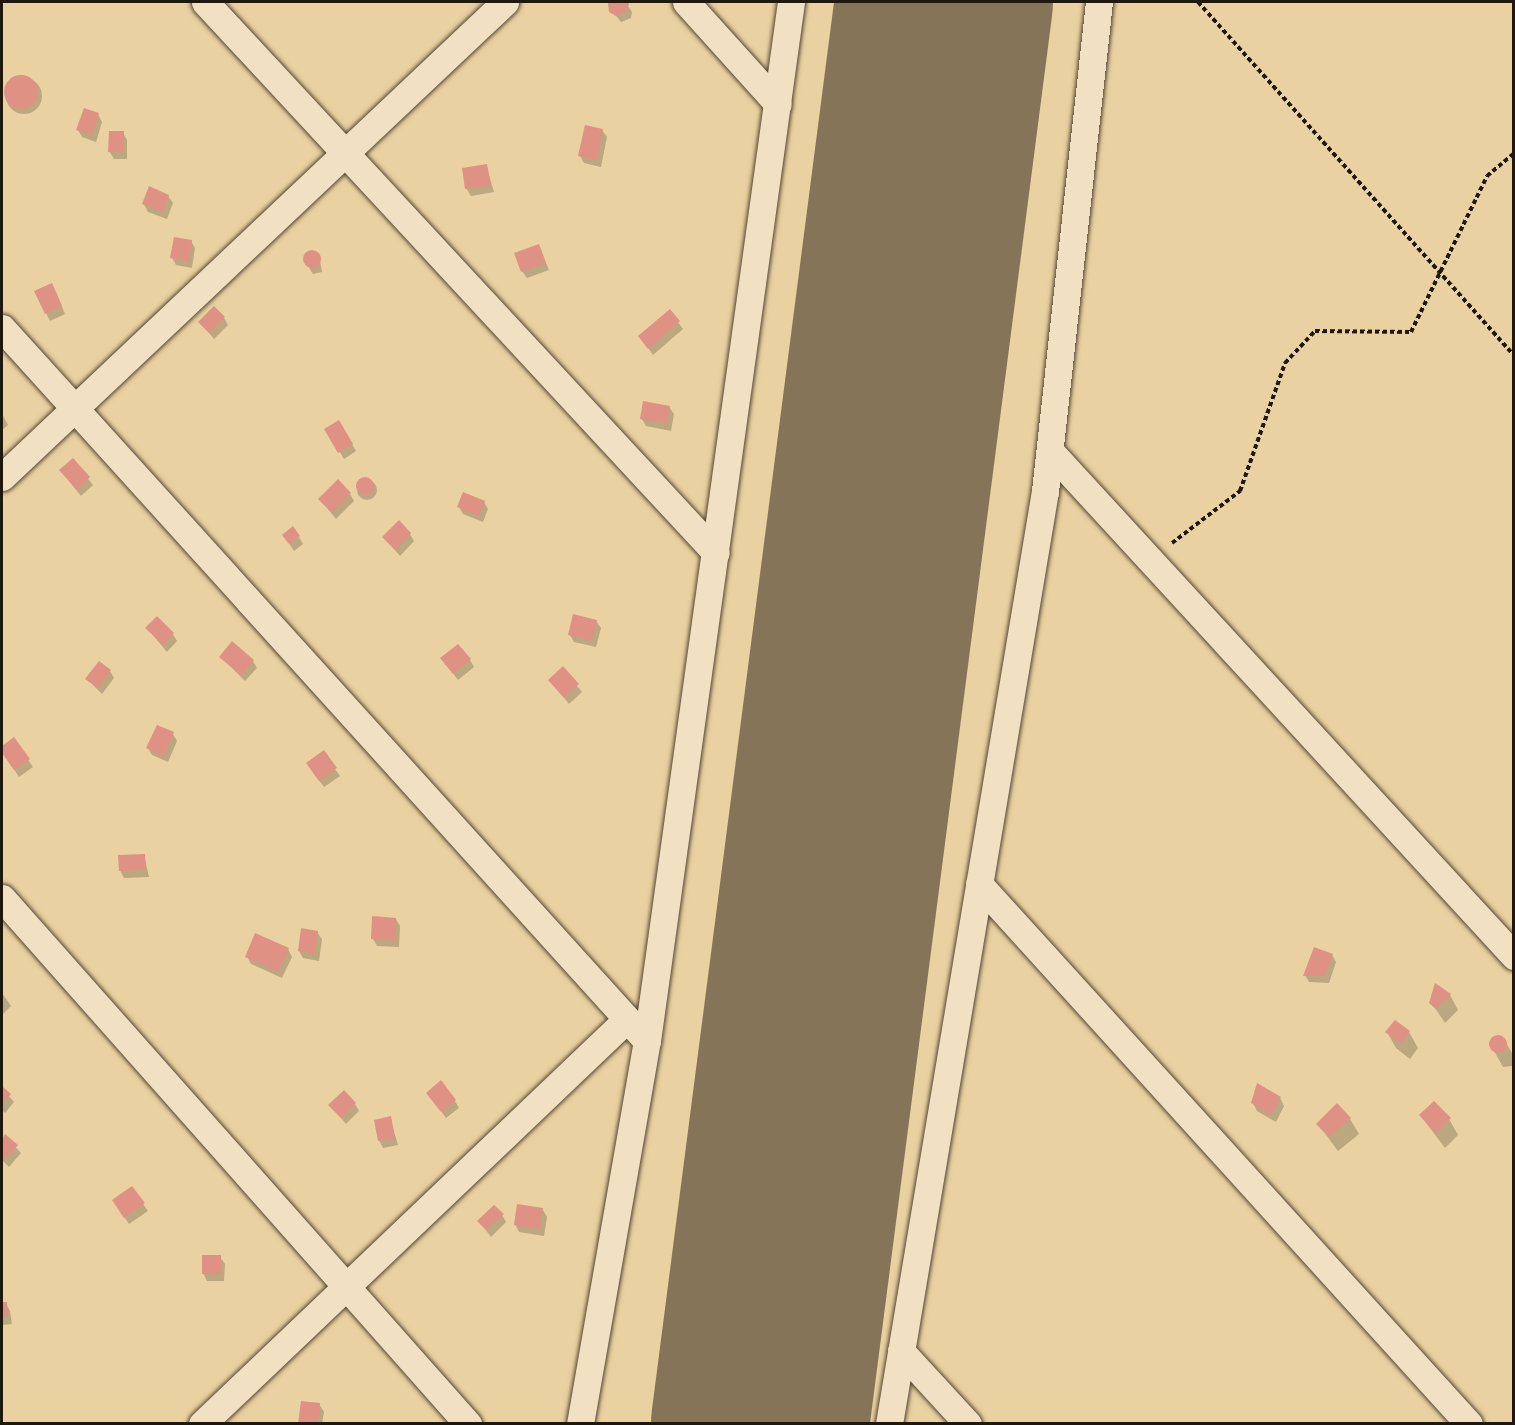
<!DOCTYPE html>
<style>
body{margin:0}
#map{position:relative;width:1515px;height:1425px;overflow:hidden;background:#ead1a1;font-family:"Old Standard TT",serif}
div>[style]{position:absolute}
.shadow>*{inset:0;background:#0003}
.round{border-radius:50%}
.runway>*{height:218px;margin:-109px;padding:0 109px;transform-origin:109px;border-radius:109px;background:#857458}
.building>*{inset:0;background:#df9184}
.path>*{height:4px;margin-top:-2px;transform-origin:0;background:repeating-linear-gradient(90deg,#20180e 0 4.5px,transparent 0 7.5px)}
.roads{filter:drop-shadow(0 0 2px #524633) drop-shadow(0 0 2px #524633)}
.street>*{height:27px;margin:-13.5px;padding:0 13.5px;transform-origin:13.5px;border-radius:13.5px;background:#f1e1c2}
span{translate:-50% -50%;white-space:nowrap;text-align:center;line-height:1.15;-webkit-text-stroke:4.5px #f1e1c2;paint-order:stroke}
.frame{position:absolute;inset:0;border:3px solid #20180e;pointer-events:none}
</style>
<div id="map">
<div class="shadow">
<div style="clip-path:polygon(610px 2px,625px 2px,632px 12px,631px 18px,621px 22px,608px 6px)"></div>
<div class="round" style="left:6px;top:78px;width:36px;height:36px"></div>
<div style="clip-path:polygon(98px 114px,102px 122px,96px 142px,82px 137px,78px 130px)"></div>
<div style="clip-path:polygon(602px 130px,607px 137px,601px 167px,584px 163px,580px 156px)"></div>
<div style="clip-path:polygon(123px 133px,127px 140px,127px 159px,114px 159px,109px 151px)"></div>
<div style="clip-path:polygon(486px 166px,494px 192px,471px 196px,466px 188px)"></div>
<div style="clip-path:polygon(168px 196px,173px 203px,167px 219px,148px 212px,144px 204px)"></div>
<div style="clip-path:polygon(191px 241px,195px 248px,192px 268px,176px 265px,172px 258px)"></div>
<div style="clip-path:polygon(539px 246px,549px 270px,527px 278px,522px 271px)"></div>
<div style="clip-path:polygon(310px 252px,319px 255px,322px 272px,313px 274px,308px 266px,304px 258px)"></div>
<div style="clip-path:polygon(56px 292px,65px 314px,50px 321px,46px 313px)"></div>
<div style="clip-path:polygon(670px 311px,683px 329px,653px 355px,640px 336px)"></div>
<div style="clip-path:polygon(224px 318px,228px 325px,214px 339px,200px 322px)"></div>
<div style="clip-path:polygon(669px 407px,674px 414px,671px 431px,646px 426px,642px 419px)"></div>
<div style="clip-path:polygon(2px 414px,8px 425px,2px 430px)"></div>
<div style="clip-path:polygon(339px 422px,356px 451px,344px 459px,326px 429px)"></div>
<div style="clip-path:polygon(73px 460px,93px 485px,81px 496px,61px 471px)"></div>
<div class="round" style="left:357px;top:480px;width:20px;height:20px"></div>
<div style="clip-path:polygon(350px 494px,354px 501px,336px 519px,320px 499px)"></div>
<div style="clip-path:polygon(484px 502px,488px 509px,483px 522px,463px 514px,459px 507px)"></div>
<div style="clip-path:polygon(410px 534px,414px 541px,400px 556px,384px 537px)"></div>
<div style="clip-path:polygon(299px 537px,303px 544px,294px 551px,288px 542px)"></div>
<div style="clip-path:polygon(596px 621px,601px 628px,596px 647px,574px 642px,570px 635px)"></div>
<div style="clip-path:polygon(147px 628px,173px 634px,177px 641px,167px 652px)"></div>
<div style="clip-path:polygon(221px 657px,253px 661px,257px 668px,245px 681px)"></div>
<div style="clip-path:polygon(442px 659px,470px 660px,474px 667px,458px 680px)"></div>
<div style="clip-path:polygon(562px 668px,582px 692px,569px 704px,550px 680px)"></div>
<div style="clip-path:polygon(110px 671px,114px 678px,102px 694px,87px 679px)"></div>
<div style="clip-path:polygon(173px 734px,177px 741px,168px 762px,152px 755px,148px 748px)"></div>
<div style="clip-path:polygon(14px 739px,33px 767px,19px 777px,2px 751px)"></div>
<div style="clip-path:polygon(335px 769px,340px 776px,324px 787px,312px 771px)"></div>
<div style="clip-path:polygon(144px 855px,149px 877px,124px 878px,120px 870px)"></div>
<div style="clip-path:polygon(396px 919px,400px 926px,399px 947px,377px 946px,373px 939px)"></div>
<div style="clip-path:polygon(317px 932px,322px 939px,319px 961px,303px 958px,299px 951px)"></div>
<div style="clip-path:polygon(288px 949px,292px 957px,282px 978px,251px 964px,247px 956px)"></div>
<div style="clip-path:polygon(1332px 955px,1336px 962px,1329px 983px,1309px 982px,1305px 975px)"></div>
<div style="clip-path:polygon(2px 993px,11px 1006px,2px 1015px)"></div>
<div style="clip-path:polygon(1450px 995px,1458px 1010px,1445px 1023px,1431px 1002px)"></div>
<div style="clip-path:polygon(1387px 1032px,1409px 1032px,1418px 1048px,1410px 1059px,1396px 1048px)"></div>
<div style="clip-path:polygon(1504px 1039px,1513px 1055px,1512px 1066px,1503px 1067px,1494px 1051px,1493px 1040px)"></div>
<div style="clip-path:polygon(2px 1088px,14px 1102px,5px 1113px,2px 1110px)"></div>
<div style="clip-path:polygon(428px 1093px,455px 1101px,459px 1108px,446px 1118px)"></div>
<div style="clip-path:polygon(1280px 1098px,1284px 1106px,1276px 1122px,1257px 1111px,1253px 1103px)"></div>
<div style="clip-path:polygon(355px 1104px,359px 1111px,346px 1124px,330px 1105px)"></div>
<div style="clip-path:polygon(1420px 1115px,1449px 1119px,1458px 1135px,1445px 1148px)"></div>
<div style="clip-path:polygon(390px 1118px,398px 1145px,383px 1148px,379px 1140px)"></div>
<div style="clip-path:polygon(1350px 1119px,1359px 1134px,1338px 1151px,1318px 1124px)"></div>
<div style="clip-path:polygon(5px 1136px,21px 1153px,9px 1167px,2px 1160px,2px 1141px)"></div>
<div style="clip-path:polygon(143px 1204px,148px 1211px,129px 1224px,118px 1208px)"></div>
<div style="clip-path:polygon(543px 1210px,547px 1217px,544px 1236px,519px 1232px,515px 1224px)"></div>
<div style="clip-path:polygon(502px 1215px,506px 1222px,491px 1237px,479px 1221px)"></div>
<div style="clip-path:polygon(220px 1257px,225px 1264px,224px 1281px,207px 1281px,203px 1273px)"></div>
<div style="clip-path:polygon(2px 1304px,6px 1304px,10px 1311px,12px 1324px,2px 1325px)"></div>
<div style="clip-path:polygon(319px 1404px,324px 1412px,322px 1424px,300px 1424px)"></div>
</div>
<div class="runway">
<div style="left:760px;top:1424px;width:1434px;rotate:-82.63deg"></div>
</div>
<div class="building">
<div style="clip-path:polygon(608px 2px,628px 2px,629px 4px,627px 10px,616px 16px,609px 12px)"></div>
<div class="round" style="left:4px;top:75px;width:34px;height:34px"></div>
<div style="clip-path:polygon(84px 108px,99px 113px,92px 135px,76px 130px)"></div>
<div style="clip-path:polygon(585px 125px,603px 129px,597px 160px,578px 156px)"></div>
<div style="clip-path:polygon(109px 131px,124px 131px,123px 152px,108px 152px)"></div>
<div style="clip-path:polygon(487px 164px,491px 185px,465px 189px,462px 168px)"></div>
<div style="clip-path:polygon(149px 186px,169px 195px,163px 212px,142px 204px)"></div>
<div style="clip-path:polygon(174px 237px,192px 240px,189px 262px,170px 258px)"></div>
<div style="clip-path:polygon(539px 244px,546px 263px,521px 272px,514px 253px)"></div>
<div class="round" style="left:303px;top:250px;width:18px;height:18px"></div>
<div style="clip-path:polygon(52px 283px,62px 306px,45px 314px,34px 291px)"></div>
<div style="clip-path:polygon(214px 306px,225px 317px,209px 333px,198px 322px)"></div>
<div style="clip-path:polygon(670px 309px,680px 321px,648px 349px,638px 336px)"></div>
<div style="clip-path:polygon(643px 401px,670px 406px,667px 424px,640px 419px)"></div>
<div style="clip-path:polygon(339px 420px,353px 444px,338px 453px,324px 429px)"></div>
<div style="clip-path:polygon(73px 458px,90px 477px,77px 490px,59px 470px)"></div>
<div class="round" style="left:356px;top:477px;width:18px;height:18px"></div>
<div style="clip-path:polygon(338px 479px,351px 493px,332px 513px,318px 499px)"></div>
<div style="clip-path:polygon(463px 492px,485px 501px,479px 516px,457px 507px)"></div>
<div style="clip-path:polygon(399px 520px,411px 533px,395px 550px,382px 537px)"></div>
<div style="clip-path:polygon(293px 526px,300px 536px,289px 544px,282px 535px)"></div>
<div style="clip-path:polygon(573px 614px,597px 620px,592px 641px,568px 635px)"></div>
<div style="clip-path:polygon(157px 616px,174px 633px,163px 645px,145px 628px)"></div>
<div style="clip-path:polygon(232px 641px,254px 660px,241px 675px,219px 657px)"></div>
<div style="clip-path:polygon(458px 644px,471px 659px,453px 674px,440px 658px)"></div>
<div style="clip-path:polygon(99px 661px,111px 670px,98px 688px,85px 679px)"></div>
<div style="clip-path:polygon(563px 666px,579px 684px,564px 698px,548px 680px)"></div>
<div style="clip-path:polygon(157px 725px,174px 732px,164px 756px,146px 748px)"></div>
<div style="clip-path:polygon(14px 737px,30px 759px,14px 770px,2px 753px,2px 746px)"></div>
<div style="clip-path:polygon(324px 750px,337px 768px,319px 781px,306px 763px)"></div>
<div style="clip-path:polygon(145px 854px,146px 870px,119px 871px,118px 855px)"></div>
<div style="clip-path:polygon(372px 916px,396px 918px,396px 941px,371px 939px)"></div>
<div style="clip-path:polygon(301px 928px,318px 931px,315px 954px,298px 951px)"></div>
<div style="clip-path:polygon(255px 933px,289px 948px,278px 972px,245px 957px)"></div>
<div style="clip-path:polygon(1314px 947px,1333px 954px,1325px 976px,1303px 976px)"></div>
<div style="clip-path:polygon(1435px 983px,1451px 994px,1436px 1009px,1429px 1003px)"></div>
<div style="clip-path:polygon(1395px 1020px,1410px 1031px,1401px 1044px,1385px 1032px)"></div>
<div class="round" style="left:1489px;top:1035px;width:18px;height:18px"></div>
<div style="clip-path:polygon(441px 1080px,456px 1100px,441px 1112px,426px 1093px)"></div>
<div style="clip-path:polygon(1257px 1083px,1281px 1097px,1271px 1115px,1251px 1103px)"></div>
<div style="clip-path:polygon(2px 1086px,11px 1094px,2px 1105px)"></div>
<div style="clip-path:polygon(344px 1090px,356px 1103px,341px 1118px,328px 1105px)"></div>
<div style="clip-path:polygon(1434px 1101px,1451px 1118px,1436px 1133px,1419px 1115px)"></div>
<div style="clip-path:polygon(1337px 1103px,1351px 1118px,1329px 1137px,1316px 1124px)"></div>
<div style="clip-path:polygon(391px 1116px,395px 1138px,378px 1141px,374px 1120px)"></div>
<div style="clip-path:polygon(5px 1134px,18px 1145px,4px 1160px,2px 1139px)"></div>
<div style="clip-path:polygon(132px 1186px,145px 1203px,124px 1218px,112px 1200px)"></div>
<div style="clip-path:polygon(517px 1204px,543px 1208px,540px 1229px,514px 1225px)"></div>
<div style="clip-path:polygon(494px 1205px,504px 1214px,486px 1230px,477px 1221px)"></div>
<div style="clip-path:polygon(202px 1255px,221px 1255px,221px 1274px,202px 1274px)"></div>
<div style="clip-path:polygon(2px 1302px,7px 1302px,8px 1317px,2px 1318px)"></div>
<div style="clip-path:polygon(301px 1401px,320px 1403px,318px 1424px,298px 1424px)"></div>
</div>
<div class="path">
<div style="left:1198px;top:2px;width:475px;rotate:48.2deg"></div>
<div style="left:1172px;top:543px;width:86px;rotate:-37.4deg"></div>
<div style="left:1240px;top:491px;width:136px;rotate:-70.6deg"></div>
<div style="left:1285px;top:363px;width:44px;rotate:-46.8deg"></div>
<div style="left:1315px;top:331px;width:96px;rotate:0.6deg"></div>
<div style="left:1411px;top:332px;width:174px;rotate:-64deg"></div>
<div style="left:1487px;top:176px;width:35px;rotate:-40deg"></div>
</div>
<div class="roads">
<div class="street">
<div style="left:205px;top:2px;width:751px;rotate:47.16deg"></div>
<div style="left:686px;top:2px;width:137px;rotate:48deg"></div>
<div style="left:2px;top:328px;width:961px;rotate:47.87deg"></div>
<div style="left:1050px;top:451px;width:686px;rotate:47.42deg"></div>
<div style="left:2px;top:477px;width:692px;rotate:-43.36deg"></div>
<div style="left:979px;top:884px;width:729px;rotate:47.78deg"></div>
<div style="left:2px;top:898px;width:703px;rotate:48.46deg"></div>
<div style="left:901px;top:1351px;width:99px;rotate:47.5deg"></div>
<div style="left:202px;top:1424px;width:587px;rotate:-43.62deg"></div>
<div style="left:580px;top:1424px;width:389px;rotate:-80.1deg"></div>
<div style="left:647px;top:1041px;width:1049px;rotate:-82.11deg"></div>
<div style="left:889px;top:1424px;width:946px;rotate:-80.51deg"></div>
<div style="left:1045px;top:491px;width:492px;rotate:-83.7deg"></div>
</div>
</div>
<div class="frame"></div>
</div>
